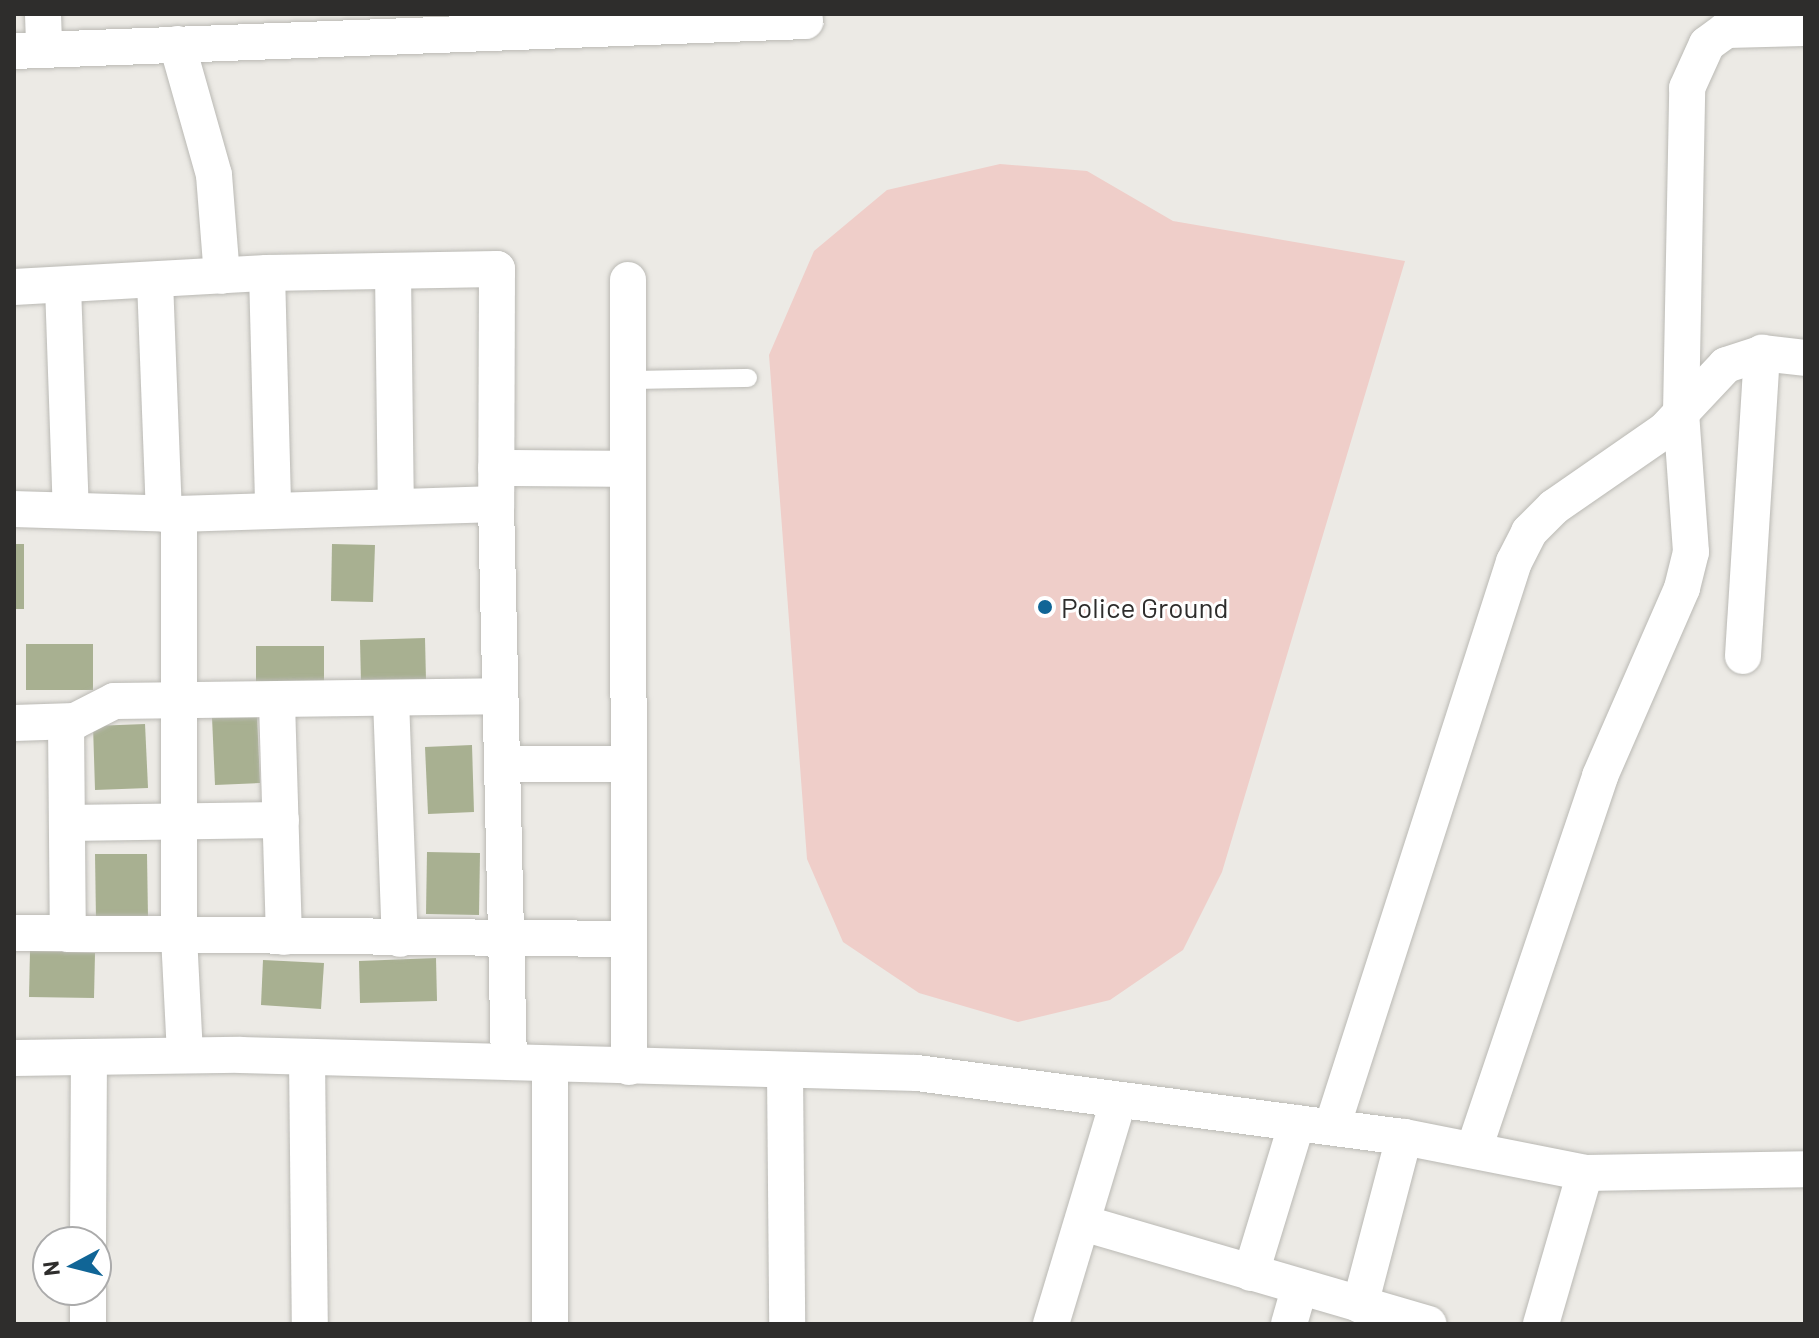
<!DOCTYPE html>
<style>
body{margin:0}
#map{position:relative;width:1819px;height:1338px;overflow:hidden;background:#eceae5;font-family:Barlow,sans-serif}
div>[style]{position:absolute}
.green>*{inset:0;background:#efcec9}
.building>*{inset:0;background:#a8b091}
.roads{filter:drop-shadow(0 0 2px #bab9b4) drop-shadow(0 0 2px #bab9b4)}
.service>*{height:18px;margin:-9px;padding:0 9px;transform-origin:9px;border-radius:9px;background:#fff}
.minor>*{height:36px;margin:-18px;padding:0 18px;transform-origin:18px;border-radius:18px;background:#fff}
.dots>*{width:22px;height:22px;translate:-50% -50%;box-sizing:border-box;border:4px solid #fff;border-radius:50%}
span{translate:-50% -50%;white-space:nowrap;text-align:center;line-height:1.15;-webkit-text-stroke:6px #fff;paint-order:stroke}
.poi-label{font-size:28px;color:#2e2d2c}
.left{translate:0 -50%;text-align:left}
.frame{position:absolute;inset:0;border:16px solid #2e2d2c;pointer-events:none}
.north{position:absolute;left:32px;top:1226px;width:80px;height:80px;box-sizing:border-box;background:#fff;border:2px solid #ababab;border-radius:50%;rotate:263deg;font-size:22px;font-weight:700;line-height:32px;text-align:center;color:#2e2d2c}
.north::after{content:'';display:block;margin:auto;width:28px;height:36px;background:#106596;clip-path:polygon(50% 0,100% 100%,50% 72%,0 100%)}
</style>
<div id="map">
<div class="green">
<div style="clip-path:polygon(1000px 164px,1087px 171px,1173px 221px,1405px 261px,1222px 872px,1183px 950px,1110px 1000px,1018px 1022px,919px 993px,843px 942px,807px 859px,769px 355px,814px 251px,887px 190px)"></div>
</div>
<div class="building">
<div style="clip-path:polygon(14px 544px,24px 544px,24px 609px,14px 609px)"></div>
<div style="clip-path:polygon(332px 544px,375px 545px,373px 602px,331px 601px)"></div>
<div style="clip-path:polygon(425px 638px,426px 681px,361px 683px,360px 640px)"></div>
<div style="clip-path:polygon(26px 644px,93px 644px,93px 690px,26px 690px)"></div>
<div style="clip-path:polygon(256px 646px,324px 646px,324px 686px,256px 685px)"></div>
<div style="clip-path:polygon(257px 715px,260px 783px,215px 785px,212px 717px)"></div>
<div style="clip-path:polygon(145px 724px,148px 788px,95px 790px,93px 726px)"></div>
<div style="clip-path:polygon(472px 745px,474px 812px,428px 814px,425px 747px)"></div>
<div style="clip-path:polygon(427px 852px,480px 853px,479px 915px,426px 914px)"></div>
<div style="clip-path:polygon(95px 854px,147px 854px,148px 919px,96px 920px)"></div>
<div style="clip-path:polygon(30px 951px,95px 953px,94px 998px,29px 997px)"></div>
<div style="clip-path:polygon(436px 958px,437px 1001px,360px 1003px,359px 961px)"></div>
<div style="clip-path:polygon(263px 960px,324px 963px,321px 1009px,261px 1005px)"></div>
</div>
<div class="roads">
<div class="service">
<div style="left:628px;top:380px;width:120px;rotate:-1deg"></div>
</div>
<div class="minor">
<div style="left:43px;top:14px;width:35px;rotate:88deg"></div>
<div style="left:177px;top:44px;width:136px;rotate:74.2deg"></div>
<div style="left:214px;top:175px;width:101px;rotate:85.5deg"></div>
<div style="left:14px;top:51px;width:792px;rotate:-2.17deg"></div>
<div style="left:393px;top:272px;width:234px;rotate:89.3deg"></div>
<div style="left:267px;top:273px;width:235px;rotate:88.5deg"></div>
<div style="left:628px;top:280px;width:787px;rotate:89.93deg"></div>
<div style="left:155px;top:281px;width:233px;rotate:87.8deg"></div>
<div style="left:63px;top:286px;width:224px;rotate:88deg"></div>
<div style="left:14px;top:287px;width:253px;rotate:-3.2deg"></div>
<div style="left:267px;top:273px;width:230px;rotate:-1deg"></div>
<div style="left:497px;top:269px;width:235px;rotate:90.2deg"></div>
<div style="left:496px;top:468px;width:132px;rotate:0.4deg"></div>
<div style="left:14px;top:509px;width:165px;rotate:1.7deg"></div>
<div style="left:179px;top:514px;width:422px;rotate:90deg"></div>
<div style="left:179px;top:936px;width:119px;rotate:87.1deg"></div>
<div style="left:179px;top:514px;width:317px;rotate:-1.8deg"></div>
<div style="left:496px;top:504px;width:558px;rotate:88.67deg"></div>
<div style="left:1743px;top:656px;width:304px;rotate:-86.4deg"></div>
<div style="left:391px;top:699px;width:240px;rotate:87.9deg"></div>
<div style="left:277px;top:702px;width:235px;rotate:88.3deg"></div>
<div style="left:66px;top:722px;width:212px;rotate:89.5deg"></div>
<div style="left:14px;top:723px;width:61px;rotate:-1.9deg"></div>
<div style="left:75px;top:721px;width:44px;rotate:-27.1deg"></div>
<div style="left:114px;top:701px;width:385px;rotate:-0.7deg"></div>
<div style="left:504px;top:764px;width:125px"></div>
<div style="left:67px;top:823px;width:214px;rotate:-0.8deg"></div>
<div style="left:14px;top:933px;width:615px;rotate:0.56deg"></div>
<div style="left:307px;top:1057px;width:267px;rotate:89.4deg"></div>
<div style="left:14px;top:1058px;width:226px;rotate:-0.8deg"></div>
<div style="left:240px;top:1055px;width:677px;rotate:1.52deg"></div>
<div style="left:917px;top:1073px;width:491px;rotate:7.5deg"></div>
<div style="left:1404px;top:1137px;width:185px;rotate:11.2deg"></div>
<div style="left:1585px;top:1173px;width:220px;rotate:-1deg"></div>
<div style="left:785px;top:1071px;width:253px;rotate:89.5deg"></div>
<div style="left:1332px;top:1127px;width:594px;rotate:-72.15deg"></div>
<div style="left:1514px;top:562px;width:34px;rotate:-63deg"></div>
<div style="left:1529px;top:532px;width:35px;rotate:-45deg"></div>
<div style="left:1554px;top:507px;width:135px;rotate:-34.7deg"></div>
<div style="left:1665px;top:430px;width:89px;rotate:-46.8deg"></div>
<div style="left:1726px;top:365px;width:38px;rotate:-18deg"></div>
<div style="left:1762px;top:353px;width:43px;rotate:6.6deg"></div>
<div style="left:1474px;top:1149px;width:394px;rotate:-71.3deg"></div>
<div style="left:1600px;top:776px;width:205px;rotate:-66.4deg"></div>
<div style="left:1682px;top:588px;width:37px;rotate:-76deg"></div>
<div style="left:1691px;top:552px;width:139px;rotate:-94.1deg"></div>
<div style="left:1681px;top:413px;width:325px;rotate:-88.9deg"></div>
<div style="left:1687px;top:88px;width:48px;rotate:-65.6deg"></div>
<div style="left:1707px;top:44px;width:24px;rotate:-36deg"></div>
<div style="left:1726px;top:30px;width:79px;rotate:-1.5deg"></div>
<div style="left:1083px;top:1223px;width:360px;rotate:16.3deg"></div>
<div style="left:88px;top:1242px;width:185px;rotate:-89.7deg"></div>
<div style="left:1251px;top:1273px;width:157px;rotate:-73deg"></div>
<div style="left:1360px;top:1305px;width:174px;rotate:-75.3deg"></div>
<div style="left:88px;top:1324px;width:34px;rotate:-90deg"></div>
<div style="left:550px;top:1324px;width:258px;rotate:-90deg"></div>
<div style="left:1051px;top:1324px;width:232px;rotate:-73.2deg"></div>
<div style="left:1289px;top:1324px;width:37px;rotate:-74deg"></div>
<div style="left:1541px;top:1324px;width:157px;rotate:-73.8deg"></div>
</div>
</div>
<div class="dots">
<div style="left:1045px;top:607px;background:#106596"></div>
</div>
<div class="poi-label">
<span class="left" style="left:1061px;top:607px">Police Ground</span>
</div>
<div class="frame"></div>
<div class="north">N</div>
</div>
